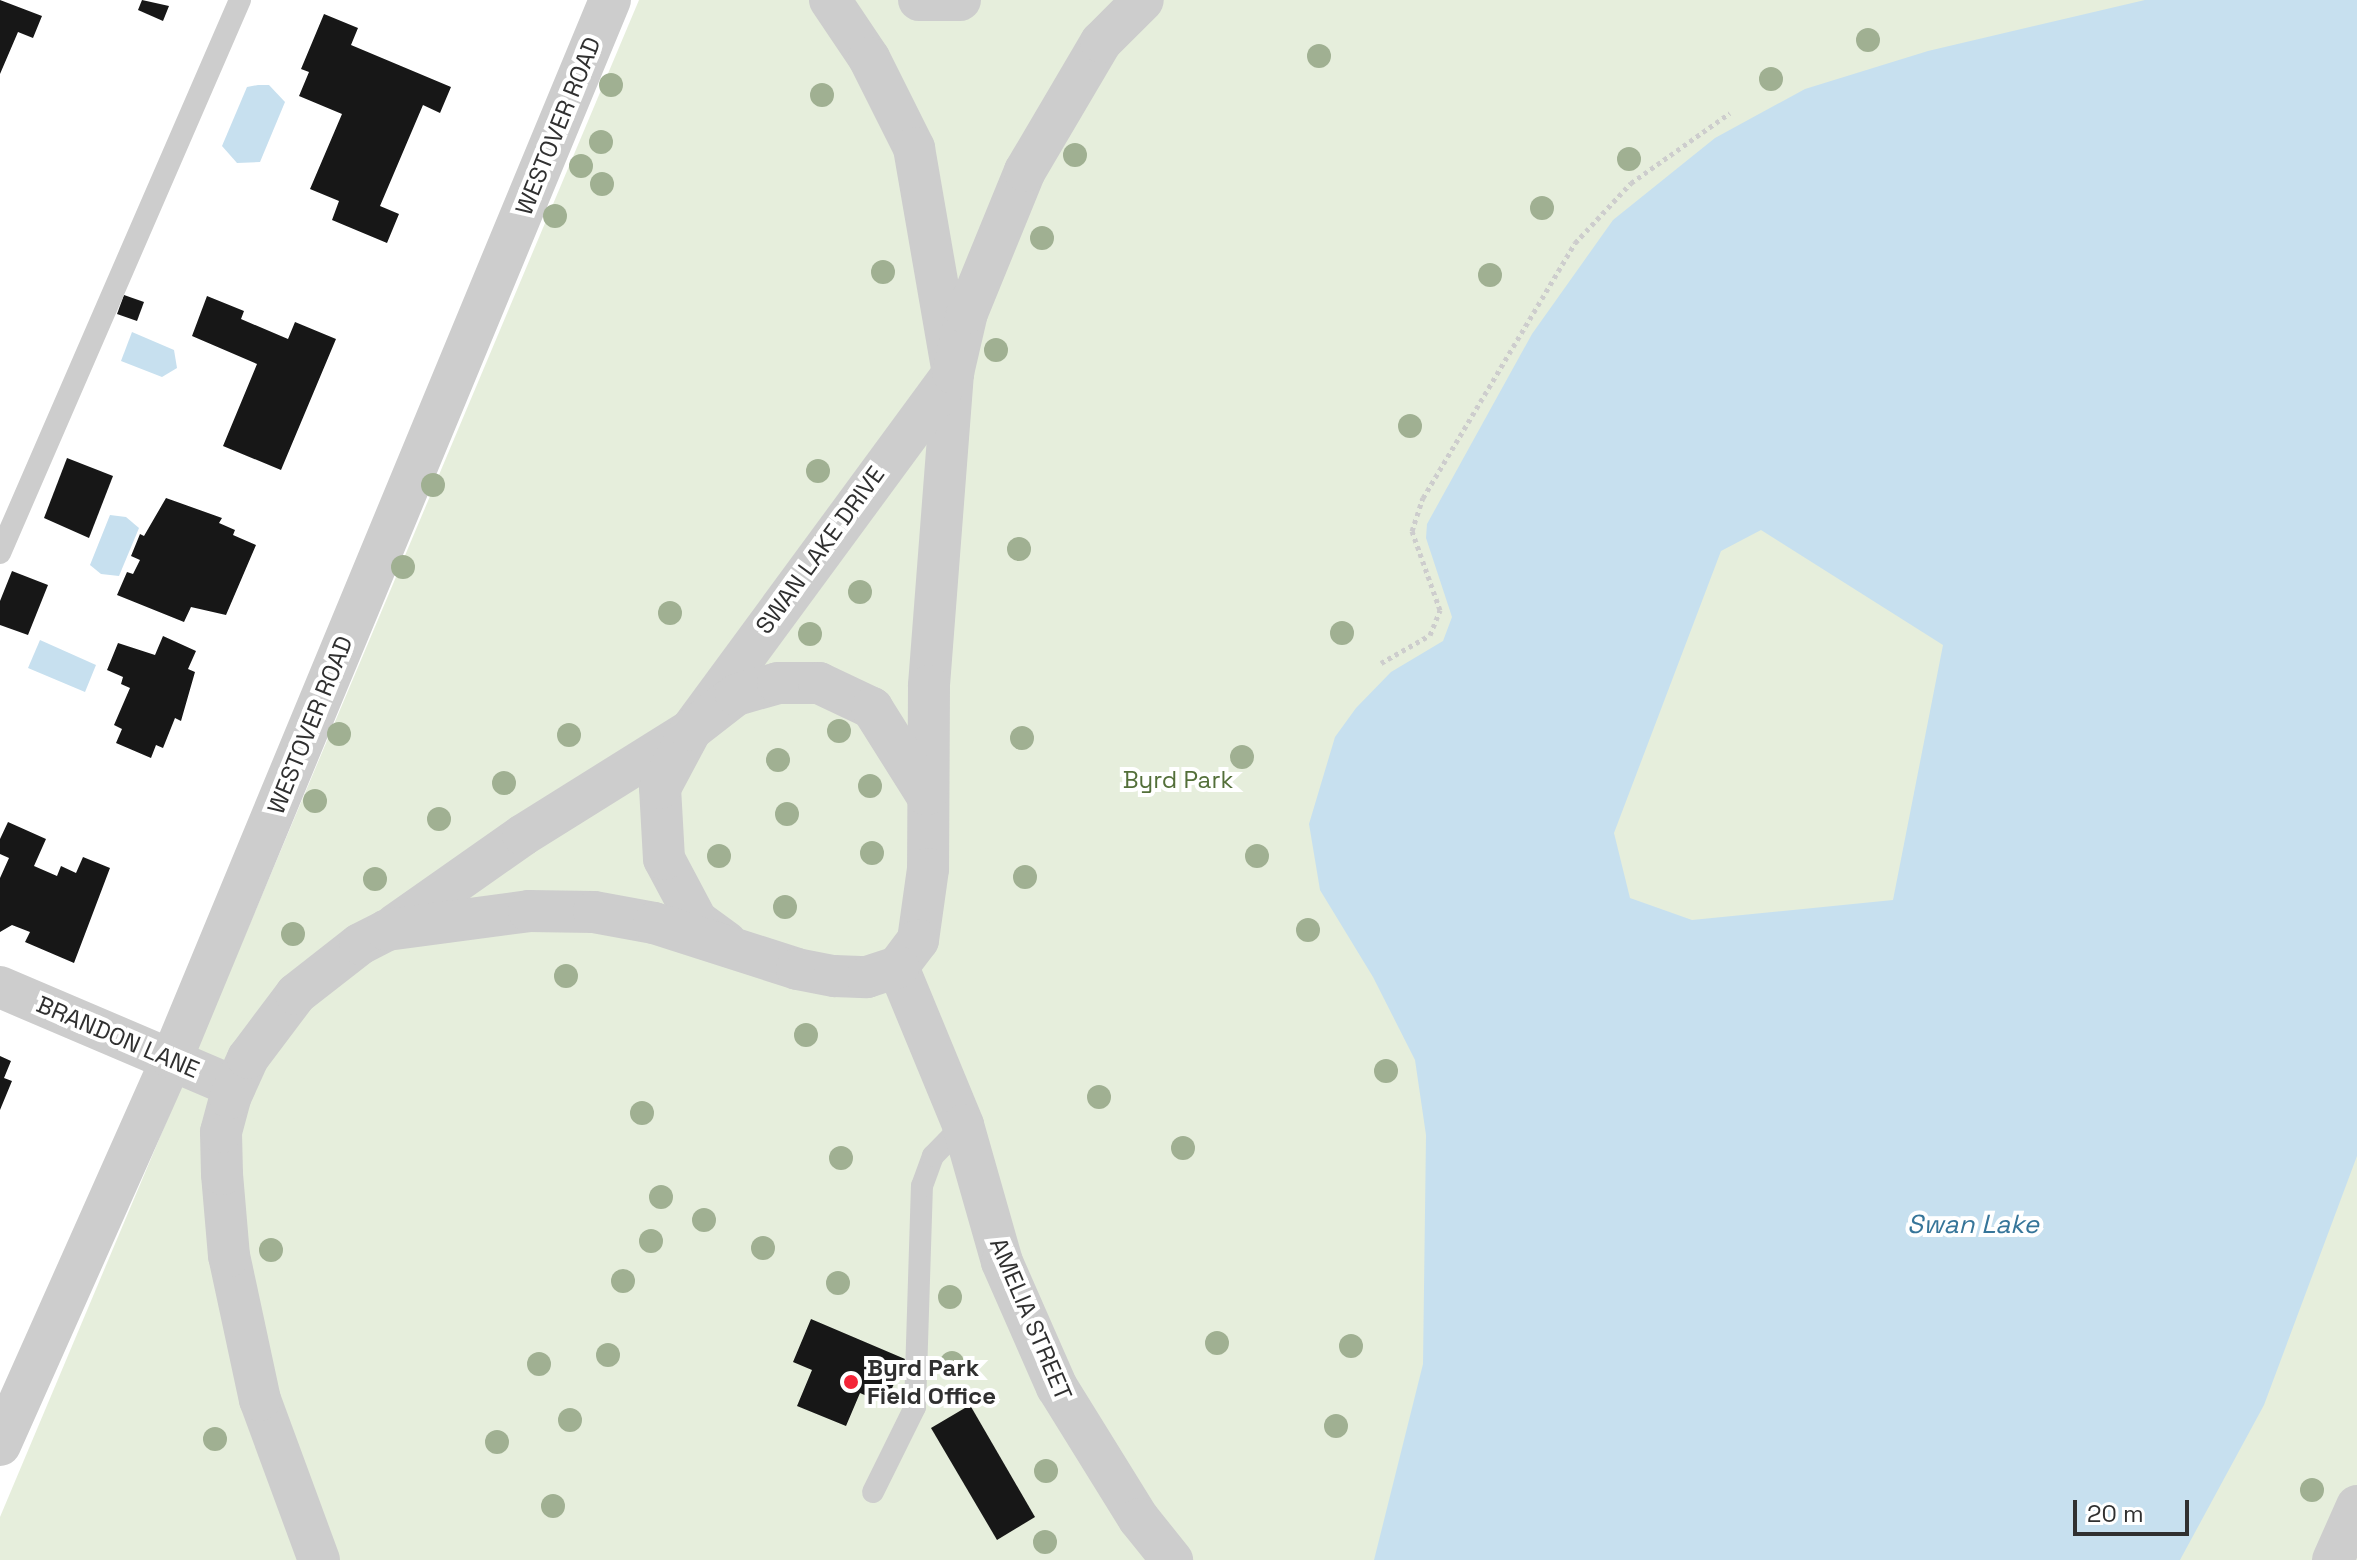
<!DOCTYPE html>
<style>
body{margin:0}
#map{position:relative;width:2357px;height:1560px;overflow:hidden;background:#fff;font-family:"Space Grotesk",sans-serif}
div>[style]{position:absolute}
.green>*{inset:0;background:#e6eedc}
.water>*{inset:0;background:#c7e0ef}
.building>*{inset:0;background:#171717}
.path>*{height:5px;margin-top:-2.5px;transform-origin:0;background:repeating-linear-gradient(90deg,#cdcdcd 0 4px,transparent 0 8px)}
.lane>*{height:22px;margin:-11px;padding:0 11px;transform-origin:11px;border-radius:11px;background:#cdcdcd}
.street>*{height:42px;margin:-21px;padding:0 21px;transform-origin:21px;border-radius:21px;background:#cdcdcd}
.trees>*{width:24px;height:24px;margin:-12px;border-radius:50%;background:#a0b092}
.dots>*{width:22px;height:22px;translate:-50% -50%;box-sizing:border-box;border:4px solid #fff;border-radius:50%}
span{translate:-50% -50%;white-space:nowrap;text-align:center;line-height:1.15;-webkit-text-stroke:8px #fff;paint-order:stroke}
.street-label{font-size:24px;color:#303030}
.park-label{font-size:24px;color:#536f39}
.poi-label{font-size:24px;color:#303030;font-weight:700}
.left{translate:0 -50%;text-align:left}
.water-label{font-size:26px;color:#367599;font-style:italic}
.scale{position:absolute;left:2073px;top:1500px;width:116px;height:36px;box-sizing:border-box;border:4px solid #303030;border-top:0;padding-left:10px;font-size:24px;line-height:28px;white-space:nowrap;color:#303030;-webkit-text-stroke:6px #fff;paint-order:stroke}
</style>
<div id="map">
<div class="green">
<div style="clip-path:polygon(639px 0,2357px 0,2357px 1560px,0 1560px,0 1517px)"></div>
</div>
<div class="water">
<div style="clip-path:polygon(evenodd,2145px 0,2357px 0,2357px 1156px,2264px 1405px,2180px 1560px,1374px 1560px,1423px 1364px,1426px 1135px,1415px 1060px,1373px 977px,1320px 890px,1309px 824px,1335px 737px,1356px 708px,1391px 672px,1443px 641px,1452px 617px,1426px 538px,1427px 524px,1532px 334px,1613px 220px,1715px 138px,1805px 89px,1928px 51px,2145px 0,1761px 530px,1943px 645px,1893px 900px,1692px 920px,1630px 898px,1614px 833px,1721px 551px,1761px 530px)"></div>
<div style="clip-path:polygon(258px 85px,269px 85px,285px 102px,260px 162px,237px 163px,222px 146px,247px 87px)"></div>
<div style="clip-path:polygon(132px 332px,174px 350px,177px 368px,162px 377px,121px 361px)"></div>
<div style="clip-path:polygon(110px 515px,126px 517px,139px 528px,119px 576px,101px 574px,90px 565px)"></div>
<div style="clip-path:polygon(40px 640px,96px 665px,85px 692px,28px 668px)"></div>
</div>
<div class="building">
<div style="clip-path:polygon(0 0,42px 16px,33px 38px,18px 32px,0 74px)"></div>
<div style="clip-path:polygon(142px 0,169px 6px,163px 21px,138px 10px)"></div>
<div style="clip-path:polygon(324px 14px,358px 28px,351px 45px,451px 87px,440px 113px,423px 105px,380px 206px,399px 214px,387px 243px,332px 220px,339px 201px,310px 189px,342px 114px,299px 96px,309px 72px,301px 69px)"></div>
<div style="clip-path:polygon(124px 295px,144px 302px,137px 321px,117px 314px)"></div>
<div style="clip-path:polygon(207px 296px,244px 311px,241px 319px,288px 339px,295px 322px,336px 339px,281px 470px,223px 446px,257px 364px,192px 336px)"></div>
<div style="clip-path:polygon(67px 458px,113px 476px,89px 538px,44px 518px)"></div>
<div style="clip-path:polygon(166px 498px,222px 518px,219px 523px,235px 530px,233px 535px,256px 545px,226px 615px,191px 607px,184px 622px,117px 595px,127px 572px,133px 574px,140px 560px,131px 556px,140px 534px,144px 536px)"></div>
<div style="clip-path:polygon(12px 571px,48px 585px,28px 635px,0 625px,0 601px)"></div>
<div style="clip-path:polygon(163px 636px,196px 651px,188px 669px,195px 672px,181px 721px,175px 718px,163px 748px,156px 745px,151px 758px,116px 743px,122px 729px,114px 725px,130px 688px,121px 684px,123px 677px,107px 670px,118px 643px,155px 655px)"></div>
<div style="clip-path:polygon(8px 822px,46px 839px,34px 866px,57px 876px,61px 866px,76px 873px,83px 857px,110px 868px,74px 963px,25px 942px,30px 932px,12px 925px,0 932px,0 878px,9px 858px,0 854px,0 839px)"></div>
<div style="clip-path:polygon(0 1056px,11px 1061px,4px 1078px,12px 1081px,0 1110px)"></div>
<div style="clip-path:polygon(811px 1319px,905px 1359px,885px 1404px,860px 1393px,846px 1426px,797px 1406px,812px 1370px,793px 1362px)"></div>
<div style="clip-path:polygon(970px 1405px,1035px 1517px,997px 1540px,931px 1428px)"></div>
</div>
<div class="path">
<div style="left:1381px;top:663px;width:56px;rotate:-29.7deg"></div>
<div style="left:1430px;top:635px;width:27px;rotate:-68deg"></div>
<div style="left:1440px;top:610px;width:84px;rotate:-109.5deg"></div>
<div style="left:1412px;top:531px;width:35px;rotate:-72deg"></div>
<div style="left:1423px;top:498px;width:297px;rotate:-59.2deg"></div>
<div style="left:1575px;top:243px;width:82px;rotate:-47deg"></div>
<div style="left:1631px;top:183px;width:121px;rotate:-35.3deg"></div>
</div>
<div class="lane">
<div style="left:0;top:553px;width:603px;rotate:-66.54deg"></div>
<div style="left:873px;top:1492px;width:95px;rotate:-63.7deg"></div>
<div style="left:915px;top:1407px;width:221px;rotate:-88.2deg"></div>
<div style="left:922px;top:1186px;width:32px;rotate:-70deg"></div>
<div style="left:933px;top:1156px;width:43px;rotate:-45.9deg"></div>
</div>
<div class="street">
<div style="left:830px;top:0;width:70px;rotate:56.1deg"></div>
<div style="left:869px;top:58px;width:101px;rotate:63.4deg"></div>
<div style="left:914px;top:148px;width:228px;rotate:80.2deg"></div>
<div style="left:953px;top:373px;width:314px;rotate:94.4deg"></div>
<div style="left:929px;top:686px;width:183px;rotate:90.3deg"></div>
<div style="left:928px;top:869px;width:72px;rotate:98deg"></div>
<div style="left:918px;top:940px;width:34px;rotate:127deg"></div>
<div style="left:919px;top:0;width:41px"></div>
<div style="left:395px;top:925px;width:156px;rotate:-35.1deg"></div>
<div style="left:523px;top:835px;width:198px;rotate:-32deg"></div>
<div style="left:691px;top:730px;width:443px;rotate:-53.7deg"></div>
<div style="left:953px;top:373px;width:62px;rotate:-76.9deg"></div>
<div style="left:967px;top:313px;width:153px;rotate:-67.8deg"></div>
<div style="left:1025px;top:171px;width:150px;rotate:-59.5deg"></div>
<div style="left:1101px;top:42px;width:59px;rotate:-45deg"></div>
<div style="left:726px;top:942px;width:36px;rotate:-144deg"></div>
<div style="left:697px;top:921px;width:70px;rotate:-118deg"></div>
<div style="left:664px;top:859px;width:71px;rotate:-93.2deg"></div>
<div style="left:660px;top:788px;width:66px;rotate:-61.9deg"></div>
<div style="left:691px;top:730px;width:57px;rotate:-37.9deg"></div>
<div style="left:736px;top:695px;width:44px;rotate:-15.9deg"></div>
<div style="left:778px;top:683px;width:41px"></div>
<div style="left:819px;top:683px;width:59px;rotate:25.3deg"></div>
<div style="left:872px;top:708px;width:102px;rotate:57.9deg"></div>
<div style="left:898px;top:967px;width:171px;rotate:67.6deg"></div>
<div style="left:963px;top:1125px;width:142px;rotate:74.1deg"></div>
<div style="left:1002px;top:1262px;width:137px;rotate:66.3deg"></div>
<div style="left:1057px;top:1387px;width:155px;rotate:58.2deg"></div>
<div style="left:1139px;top:1519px;width:53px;rotate:51.2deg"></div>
<div style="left:0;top:987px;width:255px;rotate:23.1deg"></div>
<div style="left:0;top:1445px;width:424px;rotate:-66deg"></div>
<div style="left:172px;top:1058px;width:1145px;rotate:-67.51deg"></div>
<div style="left:319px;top:1560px;width:171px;rotate:-110.2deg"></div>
<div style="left:260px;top:1400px;width:147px;rotate:-102.1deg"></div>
<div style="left:229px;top:1256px;width:82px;rotate:-94.9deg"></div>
<div style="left:222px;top:1174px;width:42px;rotate:-91.4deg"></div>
<div style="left:221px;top:1132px;width:35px;rotate:-75deg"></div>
<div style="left:230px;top:1098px;width:44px;rotate:-65.8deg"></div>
<div style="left:248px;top:1058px;width:80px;rotate:-53.1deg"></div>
<div style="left:296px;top:994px;width:81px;rotate:-38deg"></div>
<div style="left:360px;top:944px;width:30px;rotate:-27deg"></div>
<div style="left:387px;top:930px;width:143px;rotate:-7.6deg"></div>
<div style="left:529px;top:911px;width:65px;rotate:0.9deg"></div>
<div style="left:594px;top:912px;width:61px;rotate:10.4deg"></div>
<div style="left:654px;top:923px;width:150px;rotate:17.8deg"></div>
<div style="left:797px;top:969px;width:38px;rotate:11deg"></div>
<div style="left:834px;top:976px;width:33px;rotate:2deg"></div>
<div style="left:867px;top:977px;width:33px;rotate:-18deg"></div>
<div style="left:2333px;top:1560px;width:59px;rotate:-66deg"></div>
</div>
<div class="trees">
<div style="left:1868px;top:40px"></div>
<div style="left:1319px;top:56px"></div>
<div style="left:1771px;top:79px"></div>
<div style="left:611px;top:85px"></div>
<div style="left:822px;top:95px"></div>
<div style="left:601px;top:142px"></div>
<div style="left:1075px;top:155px"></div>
<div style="left:1629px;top:159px"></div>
<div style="left:581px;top:166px"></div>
<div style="left:602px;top:184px"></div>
<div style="left:1542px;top:208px"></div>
<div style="left:555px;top:216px"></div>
<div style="left:1042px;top:238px"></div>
<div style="left:883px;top:272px"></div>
<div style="left:1490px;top:275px"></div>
<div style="left:996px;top:350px"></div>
<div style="left:1410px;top:426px"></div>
<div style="left:818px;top:471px"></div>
<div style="left:433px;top:485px"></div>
<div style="left:1019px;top:549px"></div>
<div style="left:403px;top:567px"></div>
<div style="left:860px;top:592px"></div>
<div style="left:670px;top:613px"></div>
<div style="left:1342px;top:633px"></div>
<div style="left:810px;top:634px"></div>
<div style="left:839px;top:731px"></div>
<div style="left:339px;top:734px"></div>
<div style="left:569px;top:735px"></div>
<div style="left:1022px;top:738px"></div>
<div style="left:1242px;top:757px"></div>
<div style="left:778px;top:760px"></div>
<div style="left:504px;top:783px"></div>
<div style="left:870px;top:786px"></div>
<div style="left:315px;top:801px"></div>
<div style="left:787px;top:814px"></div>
<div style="left:439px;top:819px"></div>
<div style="left:872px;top:853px"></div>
<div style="left:719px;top:856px"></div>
<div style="left:1257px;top:856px"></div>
<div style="left:1025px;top:877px"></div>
<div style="left:375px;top:879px"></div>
<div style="left:785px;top:907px"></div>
<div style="left:1308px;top:930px"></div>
<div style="left:293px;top:934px"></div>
<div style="left:566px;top:976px"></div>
<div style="left:806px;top:1035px"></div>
<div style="left:1386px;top:1071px"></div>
<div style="left:1099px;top:1097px"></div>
<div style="left:642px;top:1113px"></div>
<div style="left:1183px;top:1148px"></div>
<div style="left:841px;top:1158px"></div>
<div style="left:661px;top:1197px"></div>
<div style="left:704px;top:1220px"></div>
<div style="left:651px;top:1241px"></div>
<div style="left:763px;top:1248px"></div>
<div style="left:271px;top:1250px"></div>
<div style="left:623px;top:1281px"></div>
<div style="left:838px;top:1283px"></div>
<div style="left:950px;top:1297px"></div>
<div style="left:1217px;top:1343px"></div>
<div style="left:1351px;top:1346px"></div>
<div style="left:608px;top:1355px"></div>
<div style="left:952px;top:1363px"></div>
<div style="left:539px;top:1364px"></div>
<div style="left:570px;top:1420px"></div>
<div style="left:1336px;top:1426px"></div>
<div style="left:215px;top:1439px"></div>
<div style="left:497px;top:1442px"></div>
<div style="left:1046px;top:1471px"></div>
<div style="left:2312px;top:1490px"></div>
<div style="left:553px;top:1506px"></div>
<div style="left:1045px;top:1542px"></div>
</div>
<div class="dots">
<div style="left:851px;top:1382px;background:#f42438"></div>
</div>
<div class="street-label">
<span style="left:558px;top:126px;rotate:-68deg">WESTOVER ROAD</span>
<span style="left:820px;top:550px;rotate:-54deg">SWAN LAKE DRIVE</span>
<span style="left:310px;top:725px;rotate:-68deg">WESTOVER ROAD</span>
<span style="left:118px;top:1037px;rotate:23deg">BRANDON LANE</span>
<span style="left:1031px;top:1319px;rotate:67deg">AMELIA STREET</span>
</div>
<div class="park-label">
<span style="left:1178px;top:780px">Byrd Park</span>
</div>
<div class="poi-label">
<span class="left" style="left:867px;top:1382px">Byrd Park<br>Field Office</span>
</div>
<div class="water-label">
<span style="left:1973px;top:1225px">Swan Lake</span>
</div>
<div class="scale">20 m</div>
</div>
